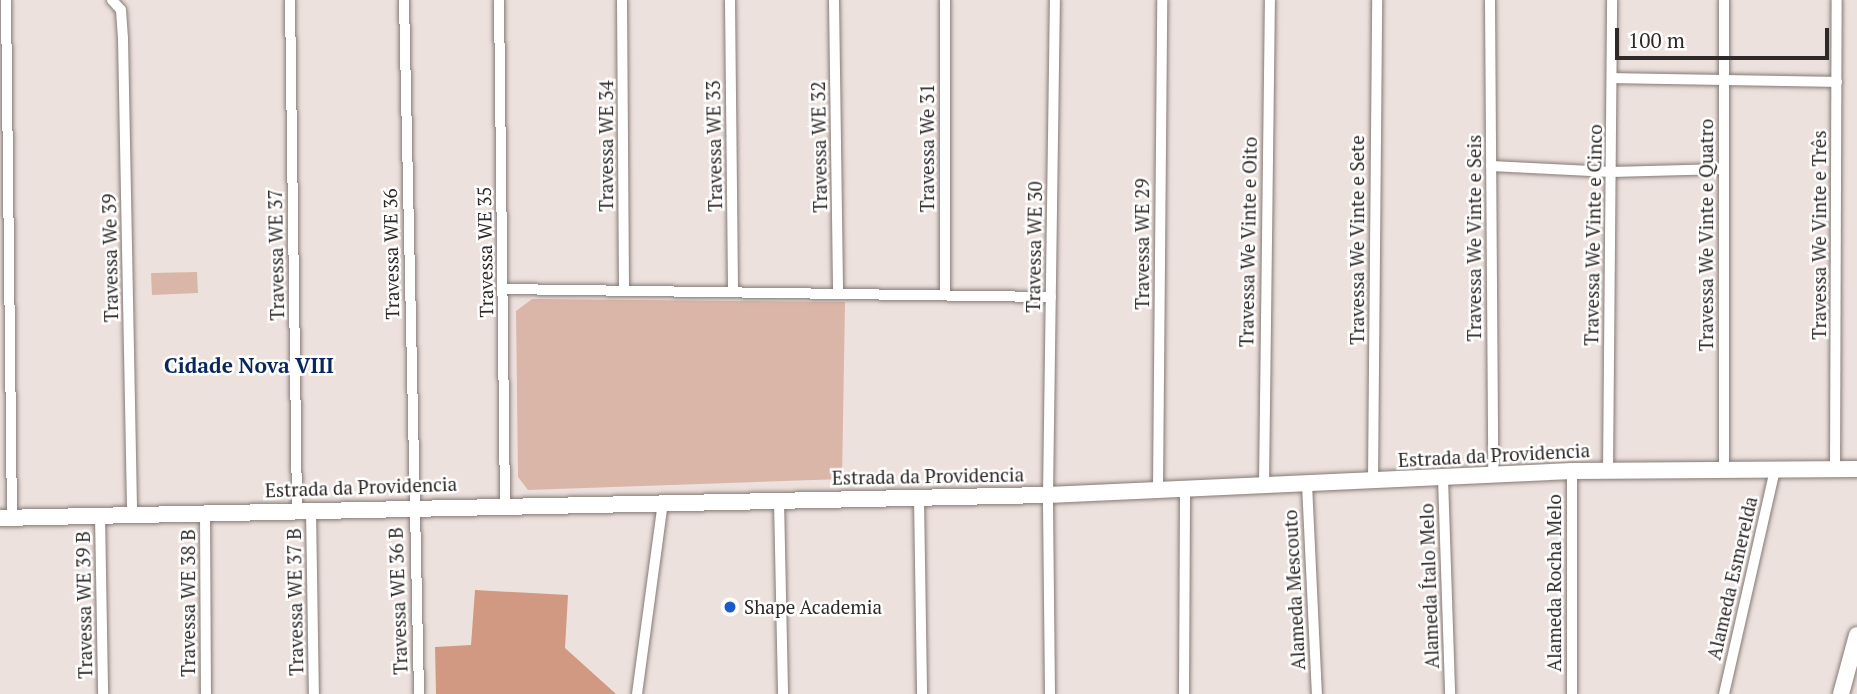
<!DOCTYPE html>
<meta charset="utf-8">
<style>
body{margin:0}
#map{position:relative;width:1857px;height:694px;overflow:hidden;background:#ede1dd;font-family:"PT Serif",serif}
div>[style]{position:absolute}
.green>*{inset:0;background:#dab6a8}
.forest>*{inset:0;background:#d29982}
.roads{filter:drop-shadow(0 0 2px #857a76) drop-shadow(0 0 2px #857a76)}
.street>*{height:10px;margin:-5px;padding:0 5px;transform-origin:5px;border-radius:5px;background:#fff}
.secondary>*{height:16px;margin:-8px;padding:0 8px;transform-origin:8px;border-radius:8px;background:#fff}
.dots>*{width:19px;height:19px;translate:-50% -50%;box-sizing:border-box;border:4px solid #fff;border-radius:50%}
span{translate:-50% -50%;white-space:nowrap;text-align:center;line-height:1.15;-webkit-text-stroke:5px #fff;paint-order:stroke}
.street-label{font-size:19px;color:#2e2928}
.poi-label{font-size:19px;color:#2e2928}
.left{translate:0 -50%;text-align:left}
.neighbourhood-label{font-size:21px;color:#08285c;font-weight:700}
.scale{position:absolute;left:1615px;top:28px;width:214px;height:32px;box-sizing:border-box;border:4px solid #2e2928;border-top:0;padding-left:9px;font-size:21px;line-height:24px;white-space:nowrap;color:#2e2928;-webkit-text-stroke:5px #fff;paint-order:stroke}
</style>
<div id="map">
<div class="green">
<div style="clip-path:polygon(197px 272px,198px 293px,152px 295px,151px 273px)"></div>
<div style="clip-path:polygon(532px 299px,845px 302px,842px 479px,528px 490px,518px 477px,516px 311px)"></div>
</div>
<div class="forest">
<div style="clip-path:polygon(475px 590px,568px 595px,565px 648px,616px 694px,436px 694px,435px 647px,471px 645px)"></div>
</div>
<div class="roads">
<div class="street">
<div style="left:6px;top:0;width:518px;rotate:89.34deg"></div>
<div style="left:112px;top:0;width:13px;rotate:48deg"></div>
<div style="left:121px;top:10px;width:28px;rotate:86deg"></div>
<div style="left:123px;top:38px;width:476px;rotate:88.9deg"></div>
<div style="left:290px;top:0;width:510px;rotate:89.21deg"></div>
<div style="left:404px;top:0;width:694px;rotate:88.76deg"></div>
<div style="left:499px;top:0;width:505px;rotate:89.32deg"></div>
<div style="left:622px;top:0;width:291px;rotate:89.6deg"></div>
<div style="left:730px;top:0;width:292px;rotate:89.4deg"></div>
<div style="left:834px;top:0;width:294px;rotate:89.2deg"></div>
<div style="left:945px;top:0;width:295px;rotate:90deg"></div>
<div style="left:1490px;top:0;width:475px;rotate:89.6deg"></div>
<div style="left:1724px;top:0;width:470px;rotate:90deg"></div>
<div style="left:1612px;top:78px;width:225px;rotate:1deg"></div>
<div style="left:1491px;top:166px;width:120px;rotate:2.9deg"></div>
<div style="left:1611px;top:172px;width:113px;rotate:-1.5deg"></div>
<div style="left:503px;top:289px;width:548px;rotate:0.84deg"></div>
<div style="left:1835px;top:469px;width:469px;rotate:-89.8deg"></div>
<div style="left:1572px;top:471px;width:223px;rotate:90deg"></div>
<div style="left:1608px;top:471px;width:471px;rotate:-89.5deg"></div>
<div style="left:1443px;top:478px;width:216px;rotate:88.1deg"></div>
<div style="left:1373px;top:481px;width:481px;rotate:-89.5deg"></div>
<div style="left:1307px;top:484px;width:210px;rotate:87.3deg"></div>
<div style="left:1264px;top:485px;width:485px;rotate:-89.3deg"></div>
<div style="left:1158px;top:489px;width:489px;rotate:-89.5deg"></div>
<div style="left:919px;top:498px;width:196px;rotate:89.1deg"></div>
<div style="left:779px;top:500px;width:194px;rotate:88.8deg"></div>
<div style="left:311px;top:510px;width:184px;rotate:89.1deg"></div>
<div style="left:205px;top:512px;width:182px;rotate:89.7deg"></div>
<div style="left:100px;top:515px;width:179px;rotate:89deg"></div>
<div style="left:637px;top:694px;width:195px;rotate:-82.3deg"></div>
<div style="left:1050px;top:694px;width:199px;rotate:-90.6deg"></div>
<div style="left:1048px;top:495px;width:495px;rotate:-89.2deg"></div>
<div style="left:1184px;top:694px;width:206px;rotate:-89.7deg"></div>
<div style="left:1724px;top:694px;width:230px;rotate:-77.2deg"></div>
</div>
<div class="secondary">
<div style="left:0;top:518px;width:1048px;rotate:-1.26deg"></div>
<div style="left:1048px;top:495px;width:525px;rotate:-2.62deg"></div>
<div style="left:1572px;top:471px;width:285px;rotate:-0.4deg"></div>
<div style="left:1841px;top:694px;width:61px;rotate:-74.8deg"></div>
</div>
</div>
<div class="dots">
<div style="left:730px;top:607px;background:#1a5dc9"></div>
</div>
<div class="street-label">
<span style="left:606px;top:146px;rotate:-90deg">Travessa WE 34</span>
<span style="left:714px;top:146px;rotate:-91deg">Travessa WE 33</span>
<span style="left:819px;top:147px;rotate:-91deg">Travessa WE 32</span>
<span style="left:927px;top:148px;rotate:-90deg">Travessa We 31</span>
<span style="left:1593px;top:235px;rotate:-89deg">Travessa We Vinte e Cinco</span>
<span style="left:1706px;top:235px;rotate:-90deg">Travessa We Vinte e Quatro</span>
<span style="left:1819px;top:235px;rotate:-90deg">Travessa We Vinte e Três</span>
<span style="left:1474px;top:238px;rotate:-90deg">Travessa We Vinte e Seis</span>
<span style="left:1357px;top:240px;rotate:-90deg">Travessa We Vinte e Sete</span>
<span style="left:1248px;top:242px;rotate:-89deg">Travessa We Vinte e Oito</span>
<span style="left:1142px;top:244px;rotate:-90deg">Travessa WE 29</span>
<span style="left:1034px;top:247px;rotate:-89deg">Travessa WE 30</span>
<span style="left:485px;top:252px;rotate:-91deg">Travessa WE 35</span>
<span style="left:391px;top:254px;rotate:-91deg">Travessa WE 36</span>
<span style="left:276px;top:255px;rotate:-91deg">Travessa WE 37</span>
<span style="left:110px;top:258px;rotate:-91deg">Travessa We 39</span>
<span style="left:1494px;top:455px;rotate:-3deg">Estrada da Providencia</span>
<span style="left:928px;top:476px;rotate:-1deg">Estrada da Providencia</span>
<span style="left:361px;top:487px;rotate:-2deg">Estrada da Providencia</span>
<span style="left:1732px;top:578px;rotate:-77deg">Alameda Esmerelda</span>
<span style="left:1554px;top:583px;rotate:-90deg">Alameda Rocha Melo</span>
<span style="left:1429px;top:586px;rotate:-92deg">Alameda Ítalo Melo</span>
<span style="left:1294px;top:590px;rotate:-93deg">Alameda Mescouto</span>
<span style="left:398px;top:601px;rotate:-92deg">Travessa WE 36 B</span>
<span style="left:295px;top:602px;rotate:-91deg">Travessa WE 37 B</span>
<span style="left:188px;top:603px;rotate:-90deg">Travessa WE 38 B</span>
<span style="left:84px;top:605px;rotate:-91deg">Travessa WE 39 B</span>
</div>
<div class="poi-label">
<span class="left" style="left:744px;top:607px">Shape Academia</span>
</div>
<div class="neighbourhood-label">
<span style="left:249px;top:365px">Cidade Nova VIII</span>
</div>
<div class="scale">100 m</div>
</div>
